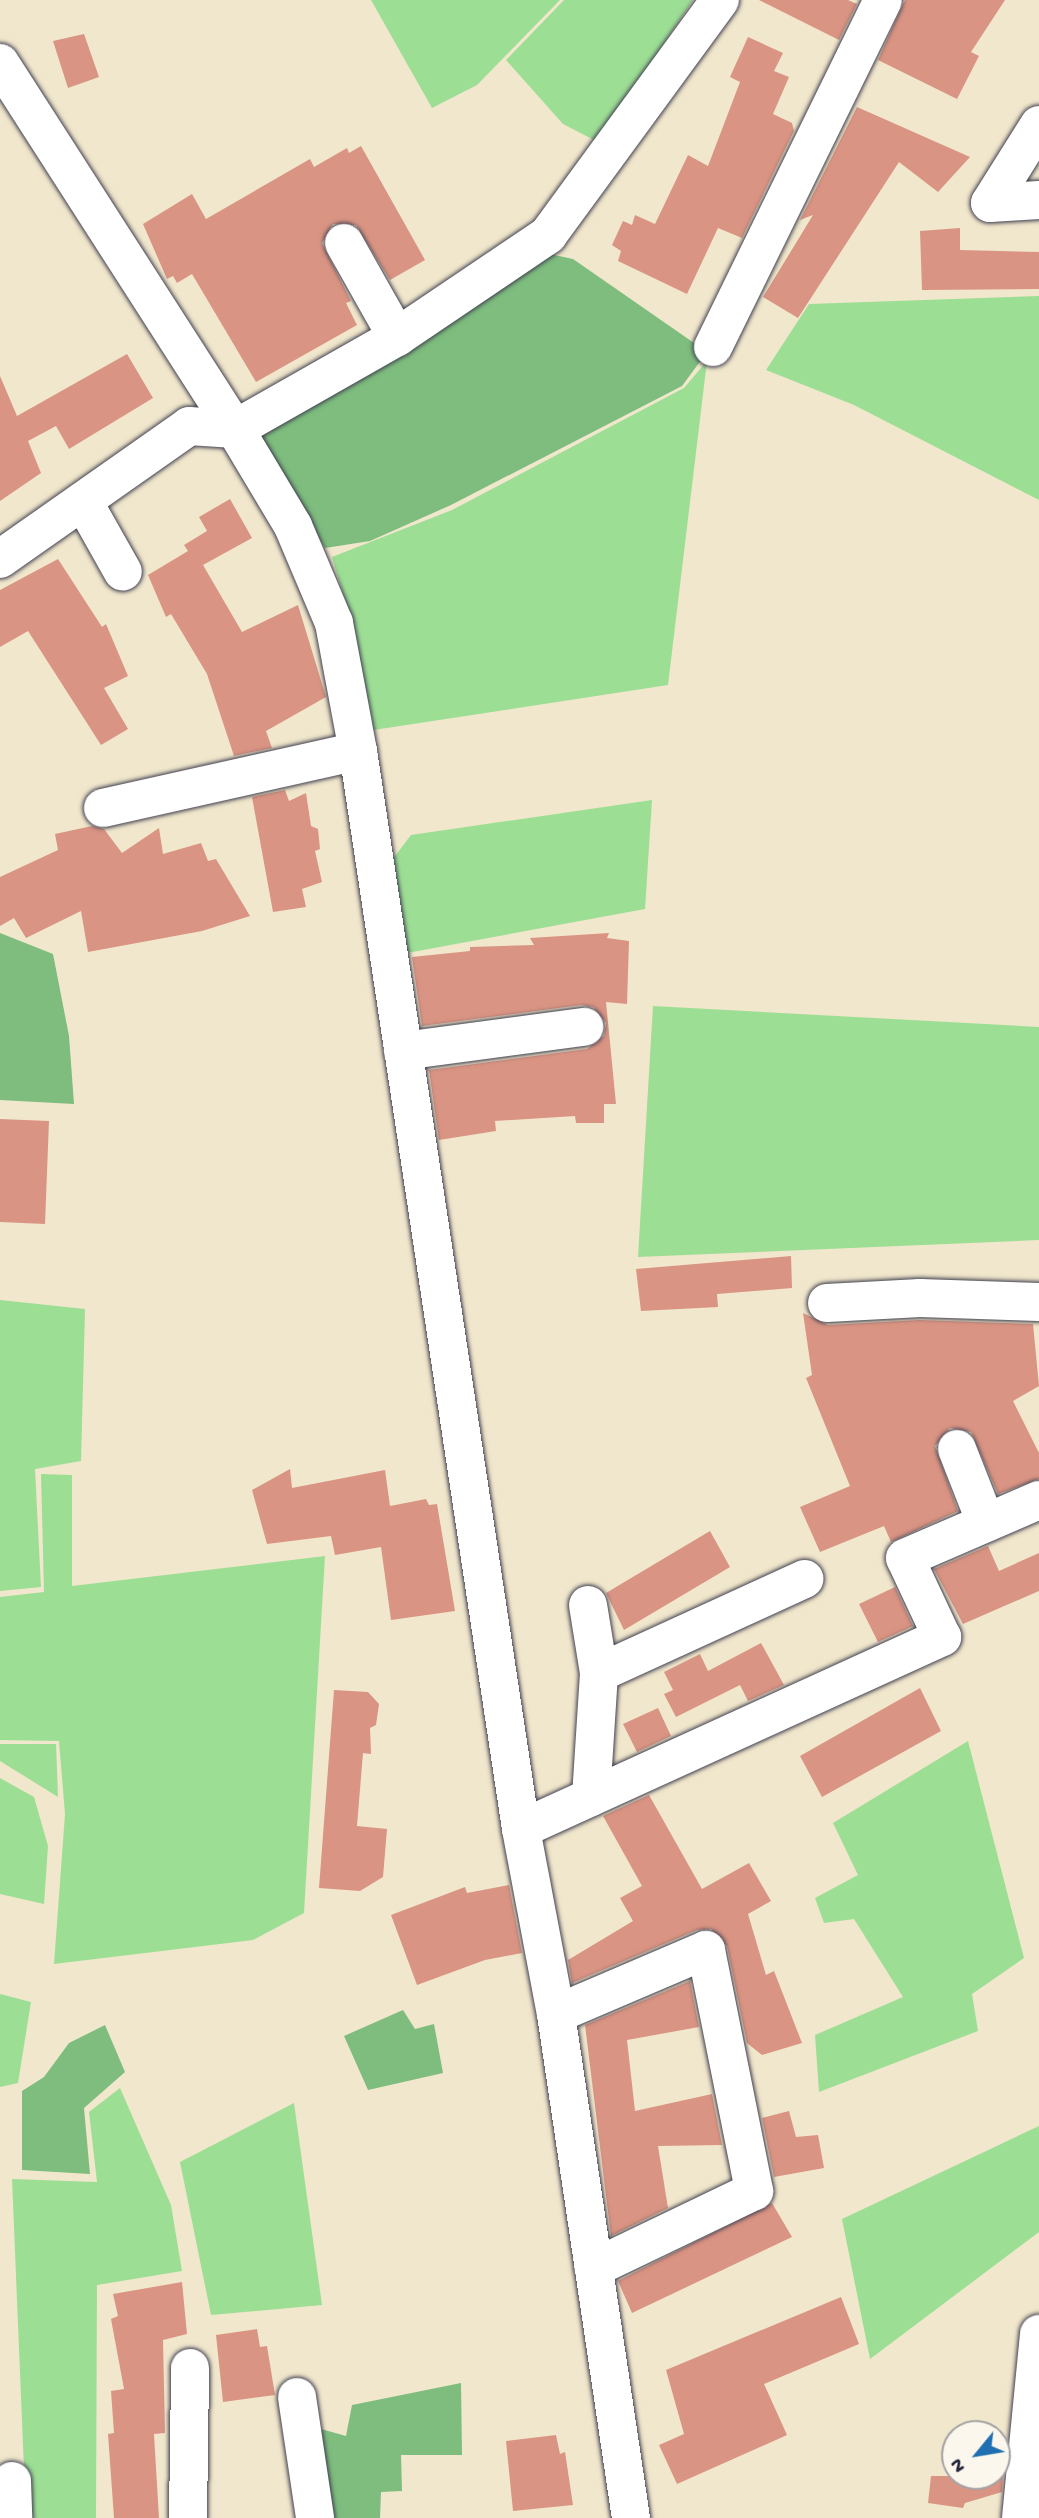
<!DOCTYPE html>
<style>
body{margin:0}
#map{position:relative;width:1039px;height:2518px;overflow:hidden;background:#f1e7cc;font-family:"Gochi Hand",sans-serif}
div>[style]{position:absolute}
.green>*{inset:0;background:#9dde95}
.forest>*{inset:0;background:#7ebd7e}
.building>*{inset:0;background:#da9483}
.roads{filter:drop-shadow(0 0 2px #414051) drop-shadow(0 0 2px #414051)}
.minor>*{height:38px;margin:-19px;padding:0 19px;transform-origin:19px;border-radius:19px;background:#fff}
span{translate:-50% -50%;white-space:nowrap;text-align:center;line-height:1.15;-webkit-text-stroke:5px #fbf7ec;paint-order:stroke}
.north{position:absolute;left:941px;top:2420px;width:70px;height:70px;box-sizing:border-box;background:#fbf7ec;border:2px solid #a4a2a5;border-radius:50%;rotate:240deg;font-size:19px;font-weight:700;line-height:28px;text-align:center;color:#22223b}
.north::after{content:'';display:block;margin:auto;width:24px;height:32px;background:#1f6fb2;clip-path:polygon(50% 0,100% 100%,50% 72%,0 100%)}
</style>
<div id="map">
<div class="green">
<div style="clip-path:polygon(371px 0,560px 0,477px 85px,432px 108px)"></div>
<div style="clip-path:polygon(564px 0,693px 0,598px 142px,563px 124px,506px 60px)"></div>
<div style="clip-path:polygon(1039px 296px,1039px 500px,854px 405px,766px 370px,809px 304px)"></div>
<div style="clip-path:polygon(707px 361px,668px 685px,367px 731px,354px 630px,332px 557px,452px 510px,684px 388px)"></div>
<div style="clip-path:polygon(652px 800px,645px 909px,407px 953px,389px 864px,411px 835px)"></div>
<div style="clip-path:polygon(653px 1006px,1039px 1027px,1039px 1240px,638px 1257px)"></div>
<div style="clip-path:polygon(0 1300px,85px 1309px,81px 1461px,35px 1469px,41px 1587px,0 1591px)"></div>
<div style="clip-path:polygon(41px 1474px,72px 1475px,72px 1586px,325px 1556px,304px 1913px,253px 1940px,54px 1964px,65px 1814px,59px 1741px,0 1740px,0 1597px,44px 1592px)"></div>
<div style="clip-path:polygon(968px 1741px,1024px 1958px,972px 1994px,978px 2031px,819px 2092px,815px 2035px,903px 1997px,854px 1919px,824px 1923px,815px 1898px,858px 1875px,833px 1823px)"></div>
<div style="clip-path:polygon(0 1744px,56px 1744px,58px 1797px,0 1761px)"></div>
<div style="clip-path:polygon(0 1778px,34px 1797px,48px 1846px,44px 1904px,0 1894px)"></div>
<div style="clip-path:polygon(0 1994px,31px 2002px,18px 2083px,0 2087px)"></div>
<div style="clip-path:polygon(120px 2088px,171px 2205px,182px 2271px,97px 2285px,96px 2518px,26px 2518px,12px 2179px,97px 2182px,89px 2112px)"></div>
<div style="clip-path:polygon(294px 2103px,322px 2305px,211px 2315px,180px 2162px)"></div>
<div style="clip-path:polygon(1039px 2126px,1039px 2232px,870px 2359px,842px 2219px)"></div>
</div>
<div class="forest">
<div style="clip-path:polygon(545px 253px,573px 259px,707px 352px,682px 386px,451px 505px,370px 541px,325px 548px,256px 433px)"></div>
<div style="clip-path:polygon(0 933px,53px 954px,69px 1036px,74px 1104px,0 1100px)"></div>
<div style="clip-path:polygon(403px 2010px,415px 2029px,434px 2024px,443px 2073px,368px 2090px,344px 2036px)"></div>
<div style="clip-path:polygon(105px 2025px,125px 2072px,84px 2108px,90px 2174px,22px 2170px,22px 2091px,44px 2077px,69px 2043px)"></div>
<div style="clip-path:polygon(461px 2383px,462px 2455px,401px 2455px,402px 2491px,381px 2492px,380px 2518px,331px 2518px,314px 2427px,346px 2436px,352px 2405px)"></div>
</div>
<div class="building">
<div style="clip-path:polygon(759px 0,848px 0,857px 4px,839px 40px)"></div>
<div style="clip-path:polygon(905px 0,1005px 0,971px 52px,979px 56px,957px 99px,878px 60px)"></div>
<div style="clip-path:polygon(84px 34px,99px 77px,68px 88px,53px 41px)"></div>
<div style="clip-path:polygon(748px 37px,783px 53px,774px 71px,789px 77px,773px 114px,792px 123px,794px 131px,742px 238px,718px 228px,687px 294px,618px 261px,621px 251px,612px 245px,623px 221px,632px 225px,635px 215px,655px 224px,688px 155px,708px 166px,740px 82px,730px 77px)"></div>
<div style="clip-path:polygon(857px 107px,970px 157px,938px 192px,899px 162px,798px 318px,763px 297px,813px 215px,800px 220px)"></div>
<div style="clip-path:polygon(361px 146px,425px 260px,390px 280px,356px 225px,333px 224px,322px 243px,351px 301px,346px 303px,357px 325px,256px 382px,192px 274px,177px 283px,173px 276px,167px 279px,143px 224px,192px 194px,206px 219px,310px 159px,314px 167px,347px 148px,349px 153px)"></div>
<div style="clip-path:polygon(960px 228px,960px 250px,1039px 252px,1039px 289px,922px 290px,920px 231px)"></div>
<div style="clip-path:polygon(127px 354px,153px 398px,69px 449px,56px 426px,28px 441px,41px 473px,0 501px,0 376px,17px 416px)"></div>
<div style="clip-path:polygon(230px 499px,252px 538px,203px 565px,242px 632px,298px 605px,326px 697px,266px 731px,272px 748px,234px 756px,207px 674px,171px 614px,166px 617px,148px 575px,188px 551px,184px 545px,207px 531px,199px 517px)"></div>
<div style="clip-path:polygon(58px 559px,102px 627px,106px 624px,128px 676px,104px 688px,128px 729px,101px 745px,28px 631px,0 647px,0 590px)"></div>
<div style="clip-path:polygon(285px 790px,289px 801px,306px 793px,311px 826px,318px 829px,320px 849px,315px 851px,322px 882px,302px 889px,306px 907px,273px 912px,252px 797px)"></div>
<div style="clip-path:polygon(92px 826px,104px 829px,122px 853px,159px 828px,163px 854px,201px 843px,208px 861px,216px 859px,250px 916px,202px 931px,88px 952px,81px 911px,26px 938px,14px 918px,0 926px,0 877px,58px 850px,55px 834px)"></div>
<div style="clip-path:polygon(609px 933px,607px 938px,629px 941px,627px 1004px,606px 1002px,616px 1104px,604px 1104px,604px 1123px,576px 1123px,575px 1116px,495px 1121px,496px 1131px,439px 1140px,429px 1070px,587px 1049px,604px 1036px,606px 1023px,593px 1007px,581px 1005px,422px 1026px,412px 957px,470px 951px,470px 947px,534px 945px,530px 938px)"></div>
<div style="clip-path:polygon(0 1119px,49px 1121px,45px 1224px,0 1222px)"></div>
<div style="clip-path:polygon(791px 1256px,792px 1288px,717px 1294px,718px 1307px,641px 1311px,636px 1269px)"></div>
<div style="clip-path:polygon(803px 1313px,828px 1325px,920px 1320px,1033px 1324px,1039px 1386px,1013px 1401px,1039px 1453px,1039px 1479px,998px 1494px,971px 1432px,950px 1428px,935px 1446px,958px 1511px,891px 1542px,884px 1526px,820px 1552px,800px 1507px,850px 1486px,806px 1378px,812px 1375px)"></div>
<div style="clip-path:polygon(290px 1469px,292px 1488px,385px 1470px,390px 1506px,426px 1499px,429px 1505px,437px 1504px,455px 1611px,391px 1620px,381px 1547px,335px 1555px,331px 1536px,267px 1544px,252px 1490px)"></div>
<div style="clip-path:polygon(710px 1531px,730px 1567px,624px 1630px,606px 1593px)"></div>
<div style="clip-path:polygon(988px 1546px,999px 1571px,1039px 1553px,1039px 1591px,963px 1624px,934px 1569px)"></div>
<div style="clip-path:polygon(895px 1587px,913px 1626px,878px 1642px,859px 1604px)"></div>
<div style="clip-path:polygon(761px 1643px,784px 1685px,748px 1701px,740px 1685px,676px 1717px,664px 1694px,673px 1690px,664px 1672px,700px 1654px,708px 1671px)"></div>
<div style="clip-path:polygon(920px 1688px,941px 1731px,822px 1797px,800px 1756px)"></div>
<div style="clip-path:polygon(334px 1690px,368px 1692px,379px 1704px,376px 1725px,370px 1728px,371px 1754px,363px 1753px,357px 1826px,387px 1829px,383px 1877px,360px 1891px,319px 1888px)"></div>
<div style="clip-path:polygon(658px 1708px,671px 1736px,637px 1752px,623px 1724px)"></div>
<div style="clip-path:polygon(649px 1795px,702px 1889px,749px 1863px,771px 1901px,748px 1914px,766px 1975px,774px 1971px,802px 2043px,762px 2055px,747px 2043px,727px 1946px,711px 1929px,697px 1930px,572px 1983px,568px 1960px,633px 1921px,620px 1898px,642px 1886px,603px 1816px)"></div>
<div style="clip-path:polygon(509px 1885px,522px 1953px,485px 1960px,417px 1985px,391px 1915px,465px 1887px,467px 1893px)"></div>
<div style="clip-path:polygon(690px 1981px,699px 2027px,627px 2040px,635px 2111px,712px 2094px,722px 2145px,658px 2146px,668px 2208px,611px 2236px,585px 2025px)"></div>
<div style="clip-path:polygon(789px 2111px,796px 2137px,818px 2135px,824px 2168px,774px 2177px,762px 2118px)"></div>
<div style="clip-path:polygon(772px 2203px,792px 2237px,632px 2313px,618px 2281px)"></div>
<div style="clip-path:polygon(182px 2282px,187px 2334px,163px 2340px,165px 2433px,154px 2434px,159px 2518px,114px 2518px,108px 2434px,114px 2433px,111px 2391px,124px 2389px,111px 2319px,118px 2316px,113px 2294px)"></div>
<div style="clip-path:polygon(841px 2297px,859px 2344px,764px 2384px,787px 2435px,677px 2484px,659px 2445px,684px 2434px,666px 2370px)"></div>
<div style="clip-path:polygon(257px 2329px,260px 2347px,267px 2346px,275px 2395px,223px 2402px,216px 2335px)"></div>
<div style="clip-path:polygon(556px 2435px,560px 2454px,565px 2452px,573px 2505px,513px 2511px,506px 2441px)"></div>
<div style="clip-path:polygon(931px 2476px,1003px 2476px,1002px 2492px,965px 2503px,963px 2508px,928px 2503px)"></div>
</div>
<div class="roads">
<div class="minor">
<div style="left:0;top:63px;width:435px;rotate:57.3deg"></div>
<div style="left:235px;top:429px;width:113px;rotate:59.1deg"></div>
<div style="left:293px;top:526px;width:105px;rotate:67.1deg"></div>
<div style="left:334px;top:623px;width:130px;rotate:79.4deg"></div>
<div style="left:358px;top:751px;width:1090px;rotate:81.4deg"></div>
<div style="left:521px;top:1829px;width:188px;rotate:79.3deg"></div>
<div style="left:556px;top:2014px;width:510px;rotate:81.54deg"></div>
<div style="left:1039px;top:125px;width:92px;rotate:122.1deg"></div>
<div style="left:990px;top:203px;width:49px;rotate:-3.5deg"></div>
<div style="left:344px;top:243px;width:108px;rotate:60.6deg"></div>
<div style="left:713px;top:347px;width:386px;rotate:-63.9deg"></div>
<div style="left:83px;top:501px;width:81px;rotate:60.6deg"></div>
<div style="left:0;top:559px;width:231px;rotate:-35.1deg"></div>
<div style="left:189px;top:426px;width:46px;rotate:3.7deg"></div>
<div style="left:235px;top:429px;width:186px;rotate:-29.6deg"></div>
<div style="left:397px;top:337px;width:182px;rotate:-34deg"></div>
<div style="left:548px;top:235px;width:291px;rotate:-53.8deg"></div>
<div style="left:103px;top:808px;width:261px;rotate:-12.6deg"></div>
<div style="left:403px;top:1051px;width:183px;rotate:-7.6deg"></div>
<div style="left:827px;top:1303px;width:93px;rotate:-3.1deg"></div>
<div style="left:920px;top:1298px;width:119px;rotate:1.9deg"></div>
<div style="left:957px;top:1449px;width:79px;rotate:68.6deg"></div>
<div style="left:588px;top:1605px;width:69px;rotate:80.8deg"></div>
<div style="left:591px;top:1797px;width:124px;rotate:-86.3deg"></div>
<div style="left:599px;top:1673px;width:226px;rotate:-24.6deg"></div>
<div style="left:521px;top:1829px;width:463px;rotate:-24.5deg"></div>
<div style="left:942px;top:1637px;width:87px;rotate:-115.1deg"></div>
<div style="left:905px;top:1558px;width:146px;rotate:-23.4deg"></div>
<div style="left:556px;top:2014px;width:163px;rotate:-23.1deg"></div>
<div style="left:706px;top:1950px;width:246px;rotate:78.7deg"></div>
<div style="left:754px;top:2191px;width:178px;rotate:154.3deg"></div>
<div style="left:297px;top:2397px;width:122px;rotate:81.5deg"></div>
<div style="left:12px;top:2481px;width:37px;rotate:88deg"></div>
<div style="left:188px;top:2518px;width:150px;rotate:-89.2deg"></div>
<div style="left:1021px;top:2518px;width:185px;rotate:-84.4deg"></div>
</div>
</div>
<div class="north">N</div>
</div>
